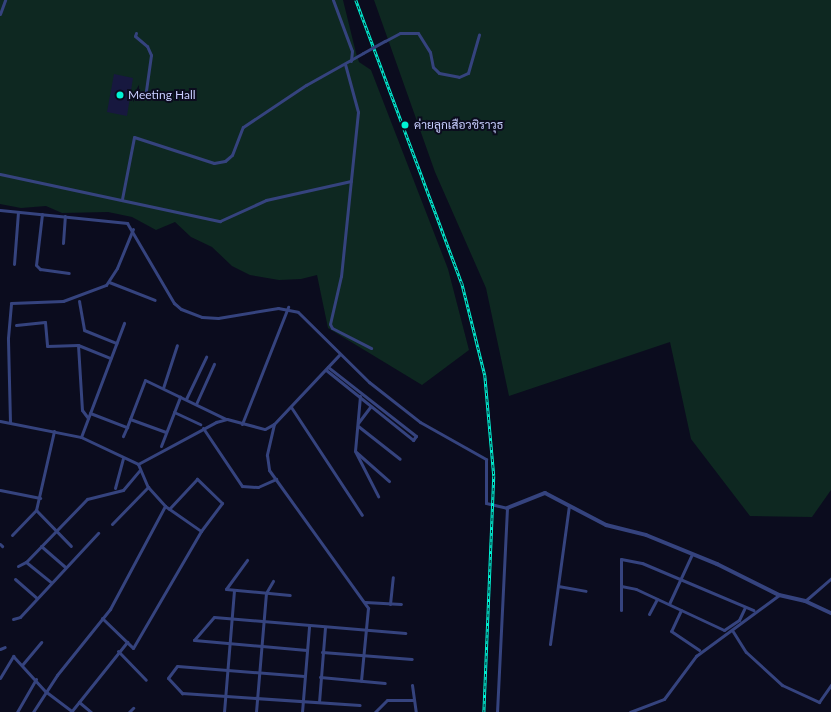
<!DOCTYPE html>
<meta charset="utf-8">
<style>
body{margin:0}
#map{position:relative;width:831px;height:712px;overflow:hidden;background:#0b0c1e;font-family:Lato,Sarabun,sans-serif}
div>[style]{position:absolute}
.green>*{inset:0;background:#0e2821}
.building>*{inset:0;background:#17183f}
.minor>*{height:3px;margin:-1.5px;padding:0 1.5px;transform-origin:1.5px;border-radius:1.5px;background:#35437e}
.tertiary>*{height:4px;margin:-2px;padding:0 2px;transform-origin:2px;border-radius:2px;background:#35437e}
.rail>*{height:2.5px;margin-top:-1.25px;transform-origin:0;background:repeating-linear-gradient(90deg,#0b0c1e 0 3px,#00f3d4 0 6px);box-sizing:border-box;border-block:1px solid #00f3d4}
.minor-bridge>*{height:3px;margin:-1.5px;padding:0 1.5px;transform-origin:1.5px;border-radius:1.5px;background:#35437e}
.dots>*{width:11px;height:11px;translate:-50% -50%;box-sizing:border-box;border:2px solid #0b0c1e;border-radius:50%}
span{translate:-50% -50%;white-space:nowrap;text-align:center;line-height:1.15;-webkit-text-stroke:4px #0b0c1e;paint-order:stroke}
.poi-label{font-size:12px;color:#c8ceff}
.left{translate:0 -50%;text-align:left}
</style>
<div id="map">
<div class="green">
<div style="clip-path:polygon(0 0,343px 0,356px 53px,359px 62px,371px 70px,448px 269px,469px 350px,422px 385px,328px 328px,317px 275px,301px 279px,279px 280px,250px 275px,232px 266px,212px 247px,191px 237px,175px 222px,156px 230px,132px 217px,108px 212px,62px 213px,46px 206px,21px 208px,0 204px)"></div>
<div style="clip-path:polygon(374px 0,831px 0,831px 490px,812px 517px,750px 516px,691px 439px,670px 342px,509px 396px,486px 288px,435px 172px)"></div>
</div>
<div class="building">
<div style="clip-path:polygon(114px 74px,133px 78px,127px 116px,107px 112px)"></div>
</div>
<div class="minor">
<div style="left:333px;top:0;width:54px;rotate:69.6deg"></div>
<div style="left:352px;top:51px;width:10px;rotate:96deg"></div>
<div style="left:0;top:14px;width:15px;rotate:-70deg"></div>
<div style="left:136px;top:33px;width:3px;rotate:108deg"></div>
<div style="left:135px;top:36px;width:16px;rotate:40deg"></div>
<div style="left:147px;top:46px;width:10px;rotate:66deg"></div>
<div style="left:151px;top:55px;width:37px;rotate:98deg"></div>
<div style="left:385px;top:41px;width:17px;rotate:-28deg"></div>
<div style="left:400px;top:33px;width:18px"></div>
<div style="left:418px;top:33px;width:22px;rotate:58deg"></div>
<div style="left:430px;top:52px;width:15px;rotate:79deg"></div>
<div style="left:433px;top:67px;width:8px;rotate:45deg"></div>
<div style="left:439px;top:73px;width:20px;rotate:11deg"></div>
<div style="left:459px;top:77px;width:10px;rotate:-24deg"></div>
<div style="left:468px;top:73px;width:40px;rotate:-74deg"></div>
<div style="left:345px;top:64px;width:50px;rotate:74.8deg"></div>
<div style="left:358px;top:112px;width:165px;rotate:95.9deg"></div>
<div style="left:341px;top:276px;width:49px;rotate:102.9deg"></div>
<div style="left:330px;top:324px;width:4px;rotate:63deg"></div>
<div style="left:332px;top:328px;width:44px;rotate:27.1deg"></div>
<div style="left:0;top:174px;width:225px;rotate:12.1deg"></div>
<div style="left:220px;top:221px;width:51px;rotate:-24.5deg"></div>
<div style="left:266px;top:200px;width:87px;rotate:-12.6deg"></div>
<div style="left:122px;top:199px;width:63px;rotate:-79deg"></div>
<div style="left:134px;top:137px;width:84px;rotate:18deg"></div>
<div style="left:214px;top:163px;width:11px;rotate:-10deg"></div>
<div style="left:225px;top:161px;width:9px;rotate:-41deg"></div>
<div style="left:232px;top:155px;width:30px;rotate:-69deg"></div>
<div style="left:243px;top:127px;width:76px;rotate:-33.7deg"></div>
<div style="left:306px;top:85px;width:65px;rotate:-29.3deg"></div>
<div style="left:0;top:210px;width:128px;rotate:5.8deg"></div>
<div style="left:127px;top:223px;width:93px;rotate:59.6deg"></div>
<div style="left:174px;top:303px;width:9px;rotate:41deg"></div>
<div style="left:181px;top:309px;width:22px;rotate:21deg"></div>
<div style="left:202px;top:317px;width:16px;rotate:4deg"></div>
<div style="left:218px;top:318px;width:61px;rotate:-9.5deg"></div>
<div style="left:278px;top:308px;width:20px;rotate:11deg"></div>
<div style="left:298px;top:312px;width:100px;rotate:44.6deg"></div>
<div style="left:369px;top:382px;width:65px;rotate:38.1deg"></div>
<div style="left:420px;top:422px;width:76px;rotate:29.3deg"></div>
<div style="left:486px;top:459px;width:44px;rotate:90deg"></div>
<div style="left:486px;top:503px;width:22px;rotate:13deg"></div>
<div style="left:507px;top:508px;width:204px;rotate:92.8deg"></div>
<div style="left:42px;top:214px;width:51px;rotate:96.7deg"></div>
<div style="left:36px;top:265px;width:6px;rotate:45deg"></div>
<div style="left:40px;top:269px;width:29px;rotate:8deg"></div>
<div style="left:63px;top:243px;width:27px;rotate:-86deg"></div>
<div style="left:14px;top:264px;width:52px;rotate:-85.6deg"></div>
<div style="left:109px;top:282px;width:49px;rotate:21.4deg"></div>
<div style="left:79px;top:301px;width:29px;rotate:80deg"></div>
<div style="left:84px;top:330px;width:35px;rotate:22deg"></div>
<div style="left:16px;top:325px;width:29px;rotate:-6deg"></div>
<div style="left:45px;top:322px;width:24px;rotate:85deg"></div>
<div style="left:47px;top:346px;width:31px;rotate:-2deg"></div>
<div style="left:78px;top:345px;width:35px;rotate:22deg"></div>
<div style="left:78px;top:345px;width:65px;rotate:86.5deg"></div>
<div style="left:82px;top:410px;width:10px;rotate:53deg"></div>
<div style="left:326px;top:370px;width:112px;rotate:38.8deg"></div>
<div style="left:413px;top:440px;width:5px;rotate:-53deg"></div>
<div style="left:416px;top:436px;width:112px;rotate:-141.9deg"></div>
<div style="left:163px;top:388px;width:45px;rotate:-72deg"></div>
<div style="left:360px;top:396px;width:55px;rotate:95.2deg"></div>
<div style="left:355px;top:451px;width:51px;rotate:62.9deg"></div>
<div style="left:186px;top:399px;width:47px;rotate:-64.5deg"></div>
<div style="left:196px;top:404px;width:44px;rotate:-65.8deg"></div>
<div style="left:291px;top:407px;width:129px;rotate:56.7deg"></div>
<div style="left:174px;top:412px;width:29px;rotate:25deg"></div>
<div style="left:90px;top:413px;width:40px;rotate:21deg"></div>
<div style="left:127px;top:427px;width:10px;rotate:114deg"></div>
<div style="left:130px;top:419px;width:38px;rotate:20deg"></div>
<div style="left:0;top:421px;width:83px;rotate:11.2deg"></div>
<div style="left:81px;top:437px;width:63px;rotate:25.3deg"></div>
<div style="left:138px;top:464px;width:89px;rotate:-28.3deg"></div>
<div style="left:216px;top:422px;width:11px;rotate:-15deg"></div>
<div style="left:227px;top:419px;width:39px;rotate:15deg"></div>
<div style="left:265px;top:429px;width:10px;rotate:-29deg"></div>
<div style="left:274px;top:424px;width:95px;rotate:-46.7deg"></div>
<div style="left:10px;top:422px;width:84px;rotate:-91.4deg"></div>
<div style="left:8px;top:338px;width:35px;rotate:-85deg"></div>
<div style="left:11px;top:303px;width:52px;rotate:-2.2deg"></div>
<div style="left:63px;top:301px;width:46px;rotate:-20.4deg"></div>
<div style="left:106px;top:285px;width:20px;rotate:-57deg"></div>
<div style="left:117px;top:268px;width:42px;rotate:-67.7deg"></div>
<div style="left:358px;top:423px;width:21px;rotate:-53deg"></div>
<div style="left:242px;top:424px;width:126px;rotate:-68.5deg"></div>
<div style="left:274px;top:424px;width:32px;rotate:103deg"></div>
<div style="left:267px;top:455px;width:15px;rotate:82deg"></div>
<div style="left:269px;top:470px;width:170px;rotate:54.3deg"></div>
<div style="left:368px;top:608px;width:73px;rotate:95.5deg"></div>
<div style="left:358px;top:426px;width:53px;rotate:38.2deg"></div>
<div style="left:127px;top:427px;width:50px;rotate:-69deg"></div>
<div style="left:145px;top:380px;width:90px;rotate:25.7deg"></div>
<div style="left:203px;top:428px;width:70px;rotate:56.1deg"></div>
<div style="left:242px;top:486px;width:16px;rotate:4deg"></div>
<div style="left:258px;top:487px;width:20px;rotate:-24deg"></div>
<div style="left:54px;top:431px;width:81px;rotate:102.8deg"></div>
<div style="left:36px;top:510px;width:50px;rotate:45.8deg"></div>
<div style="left:81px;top:437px;width:122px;rotate:-69.3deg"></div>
<div style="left:161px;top:446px;width:53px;rotate:-68.8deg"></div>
<div style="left:356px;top:452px;width:44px;rotate:41.3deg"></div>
<div style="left:138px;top:464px;width:25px;rotate:67deg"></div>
<div style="left:148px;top:487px;width:25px;rotate:48deg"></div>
<div style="left:165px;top:506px;width:44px;rotate:34.8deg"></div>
<div style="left:115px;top:488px;width:31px;rotate:-75deg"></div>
<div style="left:0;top:490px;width:41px;rotate:11.3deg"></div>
<div style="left:112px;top:524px;width:52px;rotate:-45.8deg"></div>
<div style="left:12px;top:535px;width:35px;rotate:-46deg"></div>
<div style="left:0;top:544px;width:3px;rotate:45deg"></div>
<div style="left:41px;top:546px;width:32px;rotate:41deg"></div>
<div style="left:26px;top:562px;width:32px;rotate:39deg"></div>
<div style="left:18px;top:566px;width:9px;rotate:-27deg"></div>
<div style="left:26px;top:562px;width:88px;rotate:-45.9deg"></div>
<div style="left:87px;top:499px;width:37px;rotate:-14deg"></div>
<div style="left:123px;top:490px;width:25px;rotate:-50deg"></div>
<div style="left:15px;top:579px;width:29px;rotate:41deg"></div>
<div style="left:558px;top:586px;width:28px;rotate:10deg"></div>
<div style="left:621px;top:586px;width:15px;rotate:11deg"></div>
<div style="left:636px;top:589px;width:97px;rotate:25deg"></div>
<div style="left:724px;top:630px;width:18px;rotate:-34deg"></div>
<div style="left:739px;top:620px;width:14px;rotate:-65deg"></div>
<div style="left:226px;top:589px;width:64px;rotate:5.4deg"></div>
<div style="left:226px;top:589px;width:36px;rotate:-54deg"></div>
<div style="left:805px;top:601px;width:35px;rotate:-41deg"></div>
<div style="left:365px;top:602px;width:36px;rotate:3deg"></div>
<div style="left:390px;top:604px;width:27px;rotate:-84deg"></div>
<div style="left:669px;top:604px;width:55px;rotate:-65.3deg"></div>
<div style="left:621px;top:610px;width:51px;rotate:-90deg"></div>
<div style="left:621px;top:559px;width:21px;rotate:11deg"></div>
<div style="left:642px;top:563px;width:121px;rotate:22.9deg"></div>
<div style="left:681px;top:610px;width:23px;rotate:115deg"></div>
<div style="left:671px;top:631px;width:34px;rotate:34deg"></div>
<div style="left:649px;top:614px;width:17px;rotate:-62deg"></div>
<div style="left:102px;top:618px;width:43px;rotate:44.1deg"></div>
<div style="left:133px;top:648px;width:135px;rotate:-59.8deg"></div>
<div style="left:201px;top:531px;width:35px;rotate:-53deg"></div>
<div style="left:222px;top:503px;width:35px;rotate:-136deg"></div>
<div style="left:197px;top:479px;width:41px;rotate:133deg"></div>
<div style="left:13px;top:619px;width:7px;rotate:-16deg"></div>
<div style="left:20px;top:617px;width:115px;rotate:-47.1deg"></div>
<div style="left:732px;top:630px;width:26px;rotate:58deg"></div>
<div style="left:746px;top:652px;width:49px;rotate:42.5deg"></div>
<div style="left:782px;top:685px;width:41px;rotate:24.7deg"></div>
<div style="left:819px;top:702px;width:21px;rotate:-55deg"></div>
<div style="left:194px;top:640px;width:30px;rotate:-49deg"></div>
<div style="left:214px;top:617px;width:192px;rotate:4.8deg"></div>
<div style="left:194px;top:640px;width:113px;rotate:5.1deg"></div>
<div style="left:550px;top:644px;width:139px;rotate:-82.2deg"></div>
<div style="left:0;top:649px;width:5px;rotate:-22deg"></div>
<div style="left:118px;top:651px;width:40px;rotate:46deg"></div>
<div style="left:322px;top:652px;width:90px;rotate:4.4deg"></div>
<div style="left:22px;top:665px;width:30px;rotate:-50deg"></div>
<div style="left:304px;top:676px;width:127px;rotate:-175.5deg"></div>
<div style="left:177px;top:666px;width:15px;rotate:127deg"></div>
<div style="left:168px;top:678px;width:21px;rotate:47deg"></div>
<div style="left:182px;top:693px;width:178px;rotate:3.9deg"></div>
<div style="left:320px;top:677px;width:65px;rotate:5.3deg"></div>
<div style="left:0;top:678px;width:26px;rotate:-59deg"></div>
<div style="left:13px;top:656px;width:47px;rotate:47.6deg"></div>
<div style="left:45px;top:691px;width:34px;rotate:37deg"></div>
<div style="left:412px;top:685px;width:27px;rotate:82deg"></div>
<div style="left:79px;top:702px;width:16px;rotate:40deg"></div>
<div style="left:319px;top:702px;width:75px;rotate:-85.4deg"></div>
<div style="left:17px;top:712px;width:38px;rotate:-60deg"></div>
<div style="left:33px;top:712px;width:44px;rotate:-57deg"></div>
<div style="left:57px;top:675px;width:85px;rotate:-51.2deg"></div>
<div style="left:110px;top:609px;width:117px;rotate:-61.9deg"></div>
<div style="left:71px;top:712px;width:90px;rotate:-51.3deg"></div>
<div style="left:129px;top:712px;width:6px;rotate:-45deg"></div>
<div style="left:224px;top:712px;width:122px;rotate:-85.3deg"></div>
<div style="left:256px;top:712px;width:119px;rotate:-85.2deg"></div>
<div style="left:266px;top:593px;width:14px;rotate:-60deg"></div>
<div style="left:302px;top:712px;width:86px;rotate:-85.3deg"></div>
<div style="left:375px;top:712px;width:17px;rotate:-45deg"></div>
<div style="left:387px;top:700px;width:27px"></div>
<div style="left:630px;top:712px;width:36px;rotate:-21deg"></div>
<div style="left:664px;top:699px;width:54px;rotate:-53.3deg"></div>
<div style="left:696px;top:656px;width:103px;rotate:-36.3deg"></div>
</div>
<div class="tertiary">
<div style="left:507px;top:508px;width:41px;rotate:-21.5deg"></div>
<div style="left:545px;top:493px;width:69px;rotate:27.7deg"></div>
<div style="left:606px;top:525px;width:41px;rotate:14deg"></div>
<div style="left:646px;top:535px;width:77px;rotate:22.2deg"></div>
<div style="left:717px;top:564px;width:69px;rotate:26.6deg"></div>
<div style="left:779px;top:595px;width:27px;rotate:13deg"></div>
<div style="left:805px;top:601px;width:29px;rotate:25deg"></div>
</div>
<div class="rail">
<div style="left:356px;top:0;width:302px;rotate:69.5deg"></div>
<div style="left:462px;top:283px;width:95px;rotate:76deg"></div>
<div style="left:485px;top:375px;width:101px;rotate:84.9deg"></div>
<div style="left:494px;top:476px;width:236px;rotate:92.4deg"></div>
</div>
<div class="minor-bridge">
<div style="left:363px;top:53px;width:25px;rotate:-29deg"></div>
</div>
<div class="dots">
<div style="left:120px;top:95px;background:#00f3d4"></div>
<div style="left:405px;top:125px;background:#00f3d4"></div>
</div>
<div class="poi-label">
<span class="left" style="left:128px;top:95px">Meeting Hall</span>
<span class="left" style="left:414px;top:125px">ค่ายลูกเสือวชิราวุธ</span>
</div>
</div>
